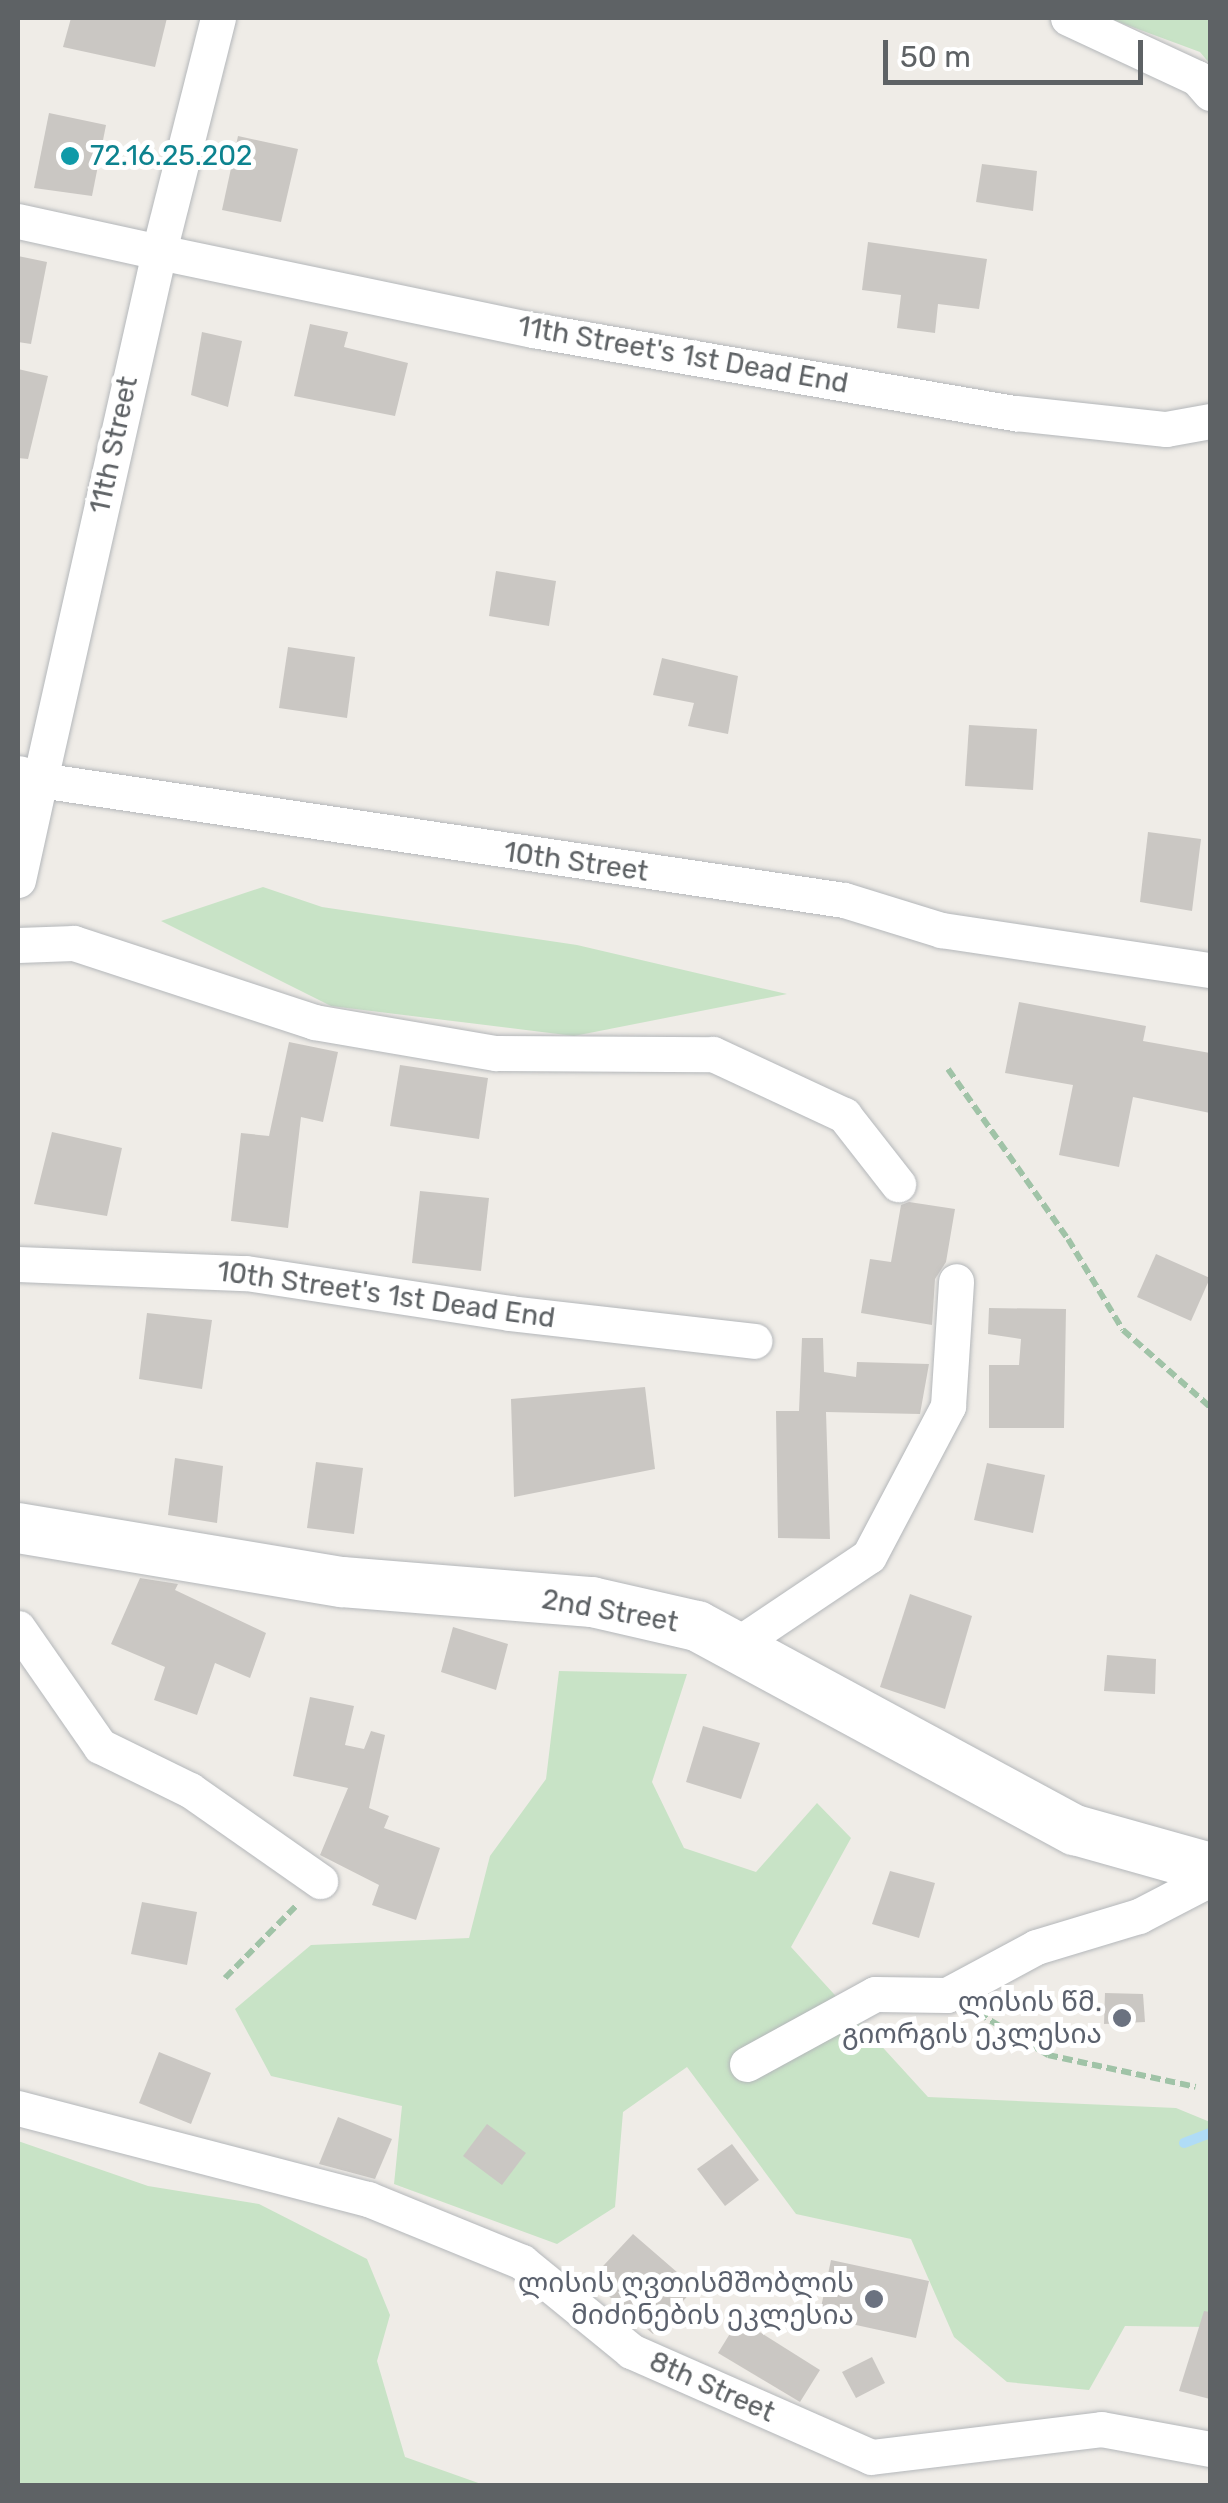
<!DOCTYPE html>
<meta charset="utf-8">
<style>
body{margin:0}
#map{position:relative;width:1228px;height:2503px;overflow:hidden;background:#efece7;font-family:Rubik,"Noto Sans Georgian",sans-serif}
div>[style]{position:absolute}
.green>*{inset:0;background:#c8e3c6}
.stream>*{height:10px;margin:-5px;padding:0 5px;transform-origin:5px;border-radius:5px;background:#b0dcf6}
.building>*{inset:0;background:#cac7c3}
.path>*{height:6px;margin-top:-3px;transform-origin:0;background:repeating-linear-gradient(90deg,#a0c3a7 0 10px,transparent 0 15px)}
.roads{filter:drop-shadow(0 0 2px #b4b7ba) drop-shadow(0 0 2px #b4b7ba)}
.minor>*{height:35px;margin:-17.5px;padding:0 17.5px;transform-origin:17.5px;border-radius:17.5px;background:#fff}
.secondary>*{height:50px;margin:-25px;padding:0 25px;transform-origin:25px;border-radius:25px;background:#fff}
.dots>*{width:28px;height:28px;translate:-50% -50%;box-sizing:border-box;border:5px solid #fff;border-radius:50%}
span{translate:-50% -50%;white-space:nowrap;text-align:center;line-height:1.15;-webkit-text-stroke:10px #fff;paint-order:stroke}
.culture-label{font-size:28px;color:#0d838f}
.left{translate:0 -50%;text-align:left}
.street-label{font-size:28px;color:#5e6265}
.worship-label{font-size:28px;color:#5b616d}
.right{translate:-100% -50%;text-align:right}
.frame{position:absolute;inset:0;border:20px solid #5e6265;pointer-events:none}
.scale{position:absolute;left:883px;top:40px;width:260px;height:45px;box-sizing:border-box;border:5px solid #5e6265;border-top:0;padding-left:12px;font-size:30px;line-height:35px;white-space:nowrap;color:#5e6265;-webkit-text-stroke:8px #fff;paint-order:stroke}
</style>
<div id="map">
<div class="green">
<div style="clip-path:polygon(1108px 18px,1210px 18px,1210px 64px,1200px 52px)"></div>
<div style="clip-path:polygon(263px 887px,322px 907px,577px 945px,787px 994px,574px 1036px,331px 1006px,161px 921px)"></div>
<div style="clip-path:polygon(559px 1671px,687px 1674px,652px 1782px,684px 1848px,756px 1872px,817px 1803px,851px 1838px,791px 1947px,928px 2097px,1176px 2108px,1210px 2122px,1210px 2327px,1125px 2326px,1089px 2390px,1007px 2382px,954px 2337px,911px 2239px,796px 2214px,687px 2067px,623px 2112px,615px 2207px,557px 2244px,394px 2184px,402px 2106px,271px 2076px,235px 2009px,311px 1945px,469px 1938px,490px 1856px,546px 1779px)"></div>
<div style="clip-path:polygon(18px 2141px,148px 2186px,259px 2204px,367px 2259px,390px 2315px,377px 2361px,405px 2457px,484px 2485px,18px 2485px)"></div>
</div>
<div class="stream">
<div style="left:1184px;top:2143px;width:28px;rotate:-21deg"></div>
</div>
<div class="building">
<div style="clip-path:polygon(71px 18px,167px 18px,155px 67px,63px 47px)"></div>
<div style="clip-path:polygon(49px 113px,106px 125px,92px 196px,34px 188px)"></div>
<div style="clip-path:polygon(238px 136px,298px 149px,281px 222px,222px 210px)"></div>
<div style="clip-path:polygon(982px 164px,1037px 171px,1033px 211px,976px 202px)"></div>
<div style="clip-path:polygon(868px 242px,987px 259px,979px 309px,938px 304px,935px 333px,897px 328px,901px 295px,862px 290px)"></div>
<div style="clip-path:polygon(18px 256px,47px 262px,31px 344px,18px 342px)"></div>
<div style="clip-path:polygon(310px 324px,348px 332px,344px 347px,408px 363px,395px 416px,294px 396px)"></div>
<div style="clip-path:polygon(202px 332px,242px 341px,228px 407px,191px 395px)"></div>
<div style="clip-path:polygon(18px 369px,48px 376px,28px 459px,18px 458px)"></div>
<div style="clip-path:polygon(496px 571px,556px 581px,549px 626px,489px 616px)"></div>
<div style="clip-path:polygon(288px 647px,355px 657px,347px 718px,279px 708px)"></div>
<div style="clip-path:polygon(662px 658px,738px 676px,728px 734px,688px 726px,694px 703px,653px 695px)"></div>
<div style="clip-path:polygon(969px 725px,1037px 729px,1033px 790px,965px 786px)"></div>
<div style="clip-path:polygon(1148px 832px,1201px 839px,1192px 911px,1140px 902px)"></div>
<div style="clip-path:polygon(1019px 1002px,1146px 1026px,1143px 1041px,1210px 1053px,1210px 1113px,1133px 1097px,1119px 1167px,1059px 1155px,1073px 1085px,1005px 1073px)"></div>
<div style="clip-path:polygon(289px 1042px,338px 1052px,323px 1122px,301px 1117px,288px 1228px,231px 1221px,241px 1133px,269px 1136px)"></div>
<div style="clip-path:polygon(400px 1065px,488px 1078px,479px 1139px,390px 1126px)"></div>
<div style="clip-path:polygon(52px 1132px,122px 1148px,107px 1216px,34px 1204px)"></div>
<div style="clip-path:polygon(420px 1191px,489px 1198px,481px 1271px,412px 1263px)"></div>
<div style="clip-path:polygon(909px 1202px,955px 1209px,946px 1262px,935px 1279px,932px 1325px,861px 1313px,870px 1259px,891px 1262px,901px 1205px)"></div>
<div style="clip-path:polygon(1156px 1254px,1210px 1278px,1191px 1321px,1137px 1297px)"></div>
<div style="clip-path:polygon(989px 1308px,1066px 1309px,1064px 1428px,989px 1428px,989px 1365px,1019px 1365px,1021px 1339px,988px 1334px)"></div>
<div style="clip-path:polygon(147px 1313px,212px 1320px,202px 1389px,139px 1379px)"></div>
<div style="clip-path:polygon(802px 1338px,823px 1338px,824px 1372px,856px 1377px,857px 1362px,929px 1364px,920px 1414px,826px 1412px,830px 1539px,778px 1538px,776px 1411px,799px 1411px)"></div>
<div style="clip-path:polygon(645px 1387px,655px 1469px,514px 1497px,511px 1399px)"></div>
<div style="clip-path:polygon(175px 1458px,223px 1466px,217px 1523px,168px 1515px)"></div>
<div style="clip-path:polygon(316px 1462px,363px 1468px,354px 1534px,307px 1528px)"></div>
<div style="clip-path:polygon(987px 1463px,1045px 1475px,1033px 1533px,974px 1520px)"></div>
<div style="clip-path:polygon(140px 1578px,178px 1584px,175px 1590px,266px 1633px,250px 1678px,215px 1663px,197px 1715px,154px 1700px,165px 1667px,111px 1644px)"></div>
<div style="clip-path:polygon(910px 1594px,972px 1616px,945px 1709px,880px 1687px)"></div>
<div style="clip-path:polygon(453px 1627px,508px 1644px,496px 1690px,441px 1672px)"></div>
<div style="clip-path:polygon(1107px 1655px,1156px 1659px,1155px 1694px,1104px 1691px)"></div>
<div style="clip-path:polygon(310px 1697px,354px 1706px,345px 1745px,364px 1749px,371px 1731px,385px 1735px,369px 1808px,389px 1816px,384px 1828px,440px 1848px,416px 1920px,372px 1905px,379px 1885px,320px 1855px,348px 1788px,293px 1776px)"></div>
<div style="clip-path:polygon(703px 1726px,760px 1743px,741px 1799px,686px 1782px)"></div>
<div style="clip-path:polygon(890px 1871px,935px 1883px,919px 1938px,872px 1924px)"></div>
<div style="clip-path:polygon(142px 1902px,197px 1912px,187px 1965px,131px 1954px)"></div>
<div style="clip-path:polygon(1105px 1993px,1143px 1994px,1145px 2022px,1104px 2024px)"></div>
<div style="clip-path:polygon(159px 2052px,211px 2073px,191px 2124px,139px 2103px)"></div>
<div style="clip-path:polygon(338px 2117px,392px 2139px,375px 2179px,319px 2164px)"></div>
<div style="clip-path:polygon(487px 2124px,526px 2153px,502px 2185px,463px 2156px)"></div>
<div style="clip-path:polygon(732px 2144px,759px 2180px,725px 2206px,697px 2169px)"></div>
<div style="clip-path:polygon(633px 2234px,700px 2292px,693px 2290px,653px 2334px,590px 2280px)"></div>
<div style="clip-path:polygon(831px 2260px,929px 2281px,916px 2338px,819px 2317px)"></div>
<div style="clip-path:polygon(1204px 2311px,1210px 2312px,1210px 2399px,1179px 2391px)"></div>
<div style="clip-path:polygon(739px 2319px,820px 2370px,800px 2402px,718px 2353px)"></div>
<div style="clip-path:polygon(872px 2357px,885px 2383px,856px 2398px,842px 2372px)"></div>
</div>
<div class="path">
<div style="left:948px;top:1069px;width:208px;rotate:54.8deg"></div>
<div style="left:1068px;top:1239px;width:106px;rotate:58.9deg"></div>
<div style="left:1123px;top:1330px;width:116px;rotate:41.5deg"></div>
<div style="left:225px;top:1978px;width:104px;rotate:-45.4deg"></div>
<div style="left:978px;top:2013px;width:82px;rotate:31deg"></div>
<div style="left:1048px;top:2055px;width:151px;rotate:12.2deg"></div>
</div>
<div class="roads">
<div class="minor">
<div style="left:218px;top:18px;width:241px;rotate:104.2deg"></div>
<div style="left:159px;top:252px;width:382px;rotate:11.8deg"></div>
<div style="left:533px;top:330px;width:490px;rotate:9.8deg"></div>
<div style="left:1016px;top:413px;width:151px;rotate:6.1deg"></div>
<div style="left:1166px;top:429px;width:45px;rotate:-10.3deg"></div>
<div style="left:1068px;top:18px;width:142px;rotate:24.9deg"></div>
<div style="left:1197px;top:78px;width:20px;rotate:49deg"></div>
<div style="left:18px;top:221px;width:144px;rotate:12.4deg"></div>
<div style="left:159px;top:252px;width:541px;rotate:102.7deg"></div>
<div style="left:40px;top:780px;width:22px;rotate:-162deg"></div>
<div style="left:18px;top:880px;width:102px;rotate:-77.6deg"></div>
<div style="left:40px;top:780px;width:813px;rotate:8.49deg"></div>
<div style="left:844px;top:900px;width:102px;rotate:17.2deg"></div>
<div style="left:941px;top:930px;width:272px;rotate:8.5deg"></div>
<div style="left:18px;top:945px;width:56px;rotate:-2deg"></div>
<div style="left:74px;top:943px;width:253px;rotate:18.2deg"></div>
<div style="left:314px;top:1022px;width:185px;rotate:9.7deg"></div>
<div style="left:496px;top:1053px;width:217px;rotate:0.3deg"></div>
<div style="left:713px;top:1054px;width:145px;rotate:25deg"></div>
<div style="left:844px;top:1115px;width:88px;rotate:52deg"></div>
<div style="left:18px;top:1264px;width:228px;rotate:2.3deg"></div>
<div style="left:246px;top:1273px;width:267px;rotate:8.6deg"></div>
<div style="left:510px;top:1313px;width:246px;rotate:6.5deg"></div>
<div style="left:18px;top:1628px;width:144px;rotate:55.2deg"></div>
<div style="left:100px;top:1746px;width:100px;rotate:26.1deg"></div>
<div style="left:190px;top:1790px;width:159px;rotate:35deg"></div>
<div style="left:735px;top:1646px;width:161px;rotate:-33.9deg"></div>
<div style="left:869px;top:1556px;width:170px;rotate:-62.2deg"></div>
<div style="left:948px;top:1406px;width:125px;rotate:-86.3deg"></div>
<div style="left:747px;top:2064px;width:146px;rotate:-28.7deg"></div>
<div style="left:875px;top:1994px;width:72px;rotate:0.8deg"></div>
<div style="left:947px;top:1995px;width:101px;rotate:-28.3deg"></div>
<div style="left:1036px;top:1947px;width:108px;rotate:-16.8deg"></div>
<div style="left:1139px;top:1916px;width:80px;rotate:-27.5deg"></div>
<div style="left:18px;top:2108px;width:362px;rotate:14.6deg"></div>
<div style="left:368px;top:2199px;width:166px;rotate:22.2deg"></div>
<div style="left:522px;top:2262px;width:141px;rotate:39.2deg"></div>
<div style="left:631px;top:2351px;width:262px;rotate:23.8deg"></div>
<div style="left:871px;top:2457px;width:232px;rotate:-6.9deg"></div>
<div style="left:1101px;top:2429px;width:111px;rotate:10.4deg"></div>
</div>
<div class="secondary">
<div style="left:18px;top:1528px;width:328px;rotate:9.5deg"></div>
<div style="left:342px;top:1582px;width:251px;rotate:4.6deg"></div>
<div style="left:592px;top:1602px;width:108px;rotate:12.9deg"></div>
<div style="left:697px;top:1626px;width:430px;rotate:28.4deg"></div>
<div style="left:1075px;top:1830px;width:140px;rotate:15.7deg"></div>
</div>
</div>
<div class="dots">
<div style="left:70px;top:156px;background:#0f9aa8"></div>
<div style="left:1122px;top:2018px;background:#6b7280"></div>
<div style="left:874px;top:2299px;background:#6b7280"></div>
</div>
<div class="culture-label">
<span class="left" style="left:90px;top:156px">72.16.25.202</span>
</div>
<div class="street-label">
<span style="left:683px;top:355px;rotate:10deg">11th Street's 1st Dead End</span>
<span style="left:114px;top:445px;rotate:-78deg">11th Street</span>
<span style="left:576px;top:862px;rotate:8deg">10th Street</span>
<span style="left:386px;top:1295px;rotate:8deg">10th Street's 1st Dead End</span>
<span style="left:610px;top:1611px;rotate:10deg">2nd Street</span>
<span style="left:712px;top:2387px;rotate:24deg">8th Street</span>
</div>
<div class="worship-label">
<span class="right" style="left:1102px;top:2018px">ლისის წმ.<br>გიორგის ეკლესია</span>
<span class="right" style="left:854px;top:2299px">ლისის ღვთისმშობლის<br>მიძინების ეკლესია</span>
</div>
<div class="frame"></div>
<div class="scale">50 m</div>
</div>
